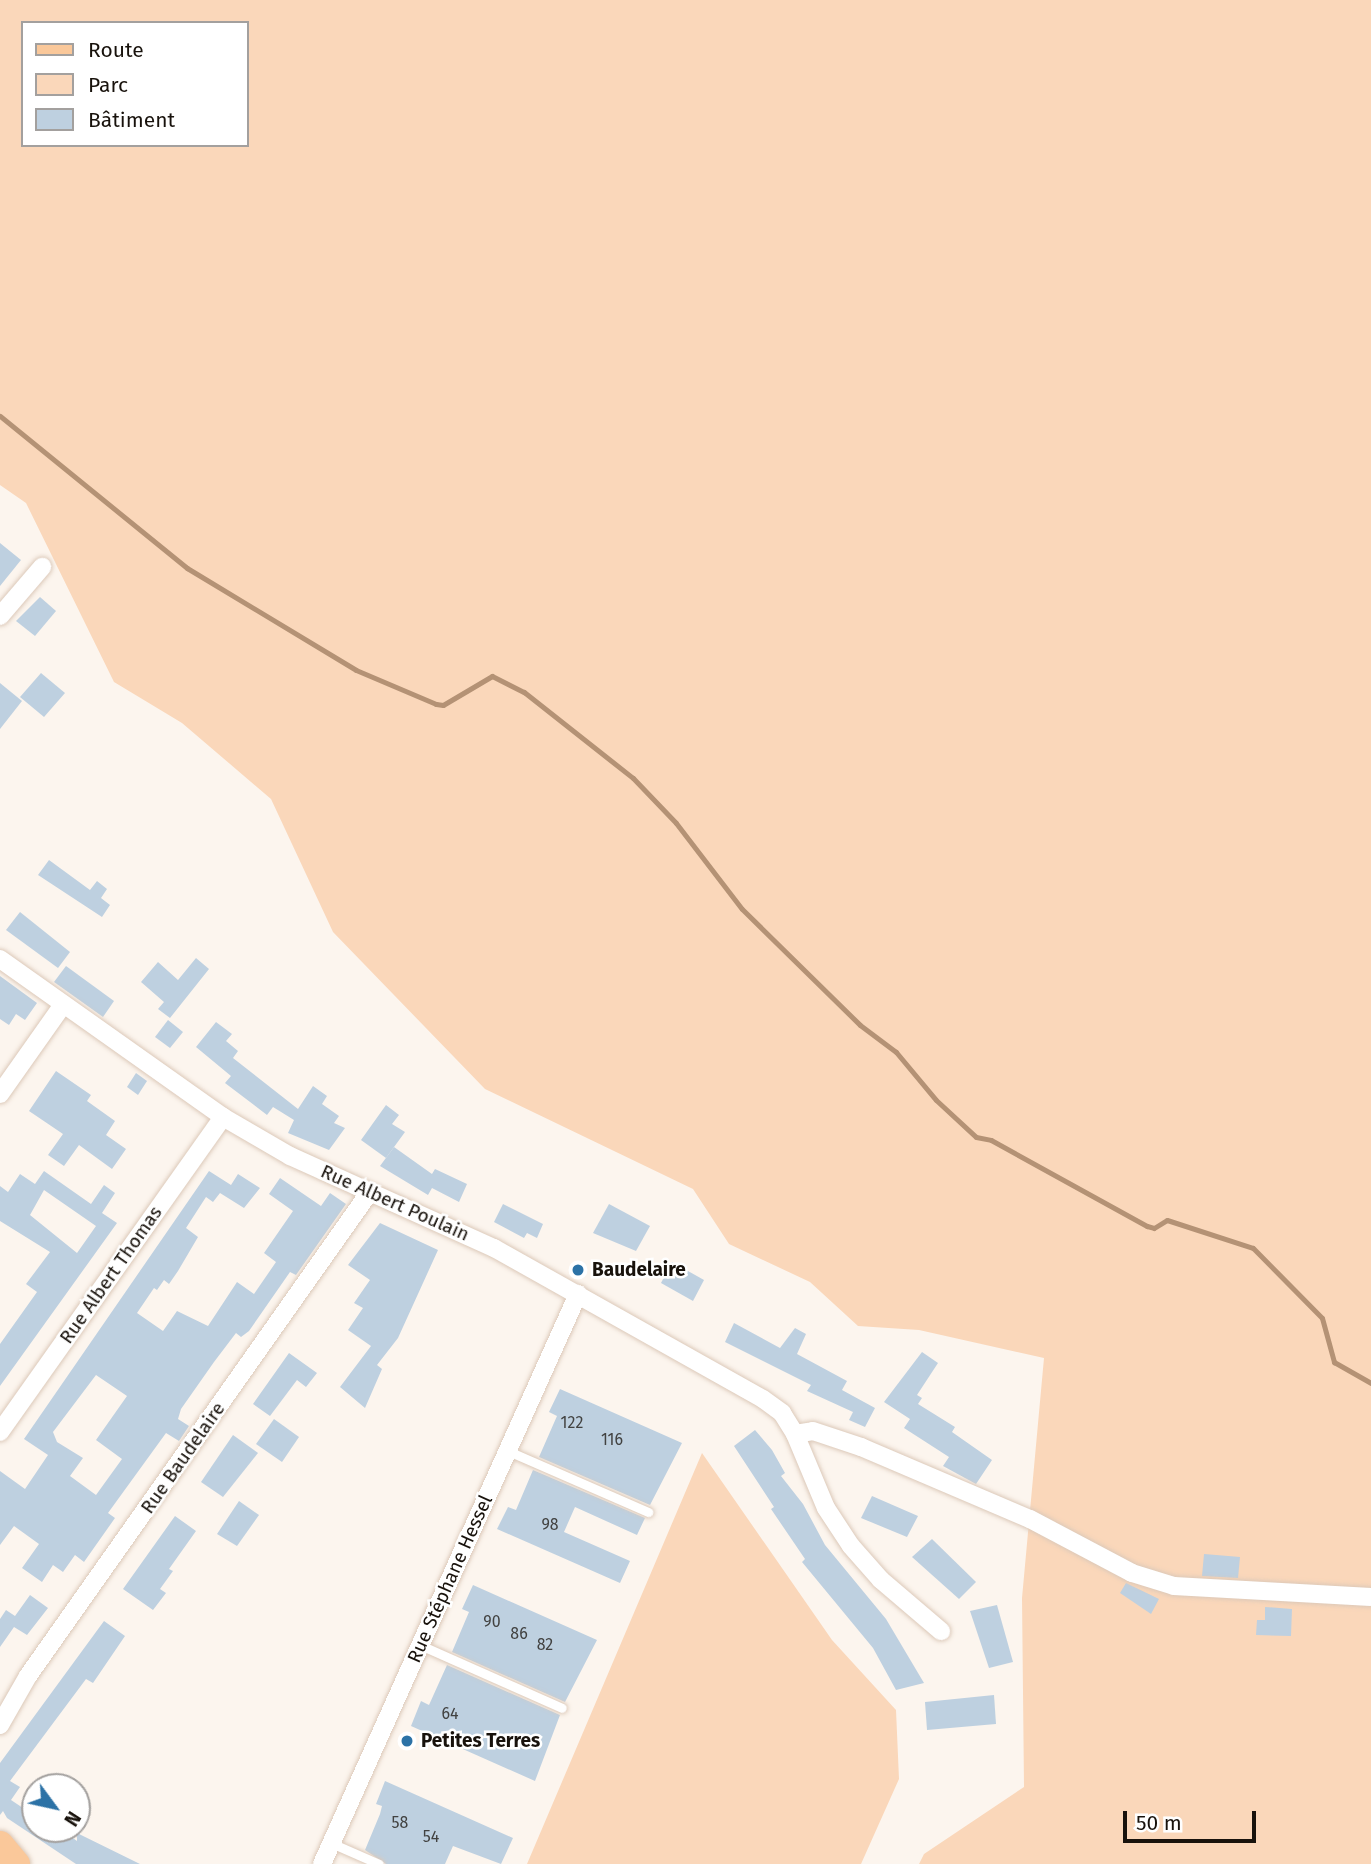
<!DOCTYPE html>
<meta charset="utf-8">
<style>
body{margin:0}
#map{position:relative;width:1371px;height:1864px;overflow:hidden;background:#fcf5ee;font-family:"Fira Sans",sans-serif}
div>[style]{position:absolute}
.green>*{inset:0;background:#fad7ba}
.stream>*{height:5px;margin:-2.5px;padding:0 2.5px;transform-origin:2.5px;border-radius:2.5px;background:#b49275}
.building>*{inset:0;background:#bed0e0}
.roads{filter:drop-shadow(0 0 2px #dcc9b9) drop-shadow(0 0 2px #dcc9b9)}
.lane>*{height:9px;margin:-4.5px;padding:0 4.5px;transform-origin:4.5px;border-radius:4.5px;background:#fff}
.street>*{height:18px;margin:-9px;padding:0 9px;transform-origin:9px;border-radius:9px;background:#fff}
.primary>*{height:28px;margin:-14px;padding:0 14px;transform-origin:14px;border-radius:14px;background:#fac89a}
.dots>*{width:19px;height:19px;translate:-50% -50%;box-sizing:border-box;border:4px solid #fff;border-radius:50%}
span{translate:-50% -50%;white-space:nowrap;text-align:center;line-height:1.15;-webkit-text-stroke:5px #fff;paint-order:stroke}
.number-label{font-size:16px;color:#424241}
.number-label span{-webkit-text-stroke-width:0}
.street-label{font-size:19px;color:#18120c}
.poi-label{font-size:19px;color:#18120c;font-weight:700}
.left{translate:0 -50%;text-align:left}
.legend{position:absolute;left:21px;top:21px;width:228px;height:126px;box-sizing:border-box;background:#fff;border:2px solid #a3a09e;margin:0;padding:9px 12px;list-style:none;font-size:21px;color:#18120c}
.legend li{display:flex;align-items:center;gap:14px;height:35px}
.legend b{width:35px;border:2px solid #a3a09e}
.north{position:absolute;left:21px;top:1773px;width:70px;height:70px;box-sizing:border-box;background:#fff;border:2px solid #a3a09e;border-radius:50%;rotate:123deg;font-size:19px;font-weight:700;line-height:28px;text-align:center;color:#18120c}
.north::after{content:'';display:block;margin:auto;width:24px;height:32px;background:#2c72a6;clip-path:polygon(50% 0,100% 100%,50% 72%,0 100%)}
.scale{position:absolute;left:1123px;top:1811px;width:133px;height:32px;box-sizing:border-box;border:4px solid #18120c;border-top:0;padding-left:9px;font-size:21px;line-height:24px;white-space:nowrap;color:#18120c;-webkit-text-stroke:5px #fff;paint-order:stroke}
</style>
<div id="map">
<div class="green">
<div style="clip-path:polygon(evenodd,0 0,1371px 0,1371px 1864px,919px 1864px,924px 1854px,1024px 1787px,1022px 1598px,1044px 1358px,919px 1330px,858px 1326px,810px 1282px,729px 1244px,693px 1189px,485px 1089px,333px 932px,271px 799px,182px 723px,114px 682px,26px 503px,0 485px,0 0,23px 23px,247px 23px,247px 145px,23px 145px,23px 23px)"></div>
<div style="clip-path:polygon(702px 1453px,832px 1640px,896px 1710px,899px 1779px,861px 1864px,527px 1864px)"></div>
</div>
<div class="stream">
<div style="left:0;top:416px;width:241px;rotate:39.1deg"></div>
<div style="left:187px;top:568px;width:197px;rotate:31.1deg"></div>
<div style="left:356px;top:670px;width:87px;rotate:23deg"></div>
<div style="left:436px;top:704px;width:7px;rotate:8deg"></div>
<div style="left:443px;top:705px;width:57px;rotate:-30.6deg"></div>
<div style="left:492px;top:676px;width:36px;rotate:27deg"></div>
<div style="left:524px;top:692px;width:139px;rotate:38.3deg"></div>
<div style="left:633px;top:778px;width:62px;rotate:46.3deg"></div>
<div style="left:676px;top:823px;width:108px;rotate:52.5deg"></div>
<div style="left:742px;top:909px;width:165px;rotate:44.5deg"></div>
<div style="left:860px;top:1025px;width:45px;rotate:36.9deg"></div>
<div style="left:896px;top:1052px;width:62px;rotate:50.2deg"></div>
<div style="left:936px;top:1100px;width:54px;rotate:42.8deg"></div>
<div style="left:976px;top:1137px;width:15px;rotate:11deg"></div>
<div style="left:991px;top:1140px;width:178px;rotate:28.9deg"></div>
<div style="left:1147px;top:1226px;width:7px;rotate:16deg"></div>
<div style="left:1154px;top:1228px;width:15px;rotate:-32deg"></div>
<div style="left:1167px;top:1220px;width:90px;rotate:18deg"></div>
<div style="left:1253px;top:1248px;width:98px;rotate:45.4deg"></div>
<div style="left:1322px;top:1318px;width:46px;rotate:74.7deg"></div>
<div style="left:1334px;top:1362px;width:43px;rotate:29.6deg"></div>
</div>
<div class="building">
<div style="clip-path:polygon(0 543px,21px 560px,0 586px)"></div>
<div style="clip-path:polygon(40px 597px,56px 611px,35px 636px,16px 621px)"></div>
<div style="clip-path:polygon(41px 673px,65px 693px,44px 717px,20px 697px)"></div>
<div style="clip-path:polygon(0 683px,22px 701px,0 729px)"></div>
<div style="clip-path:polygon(49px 860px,90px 890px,97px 881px,107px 889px,101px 898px,110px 905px,102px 917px,38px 875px)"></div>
<div style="clip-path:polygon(20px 912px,70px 952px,58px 968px,6px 930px)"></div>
<div style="clip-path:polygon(196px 958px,209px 969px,170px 1018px,158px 1009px,164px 1002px,141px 982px,158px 962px,178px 980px)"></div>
<div style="clip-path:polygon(66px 966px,114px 1001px,103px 1017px,54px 982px)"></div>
<div style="clip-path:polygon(0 976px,37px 1003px,25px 1020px,16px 1014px,9px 1025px,0 1019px)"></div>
<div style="clip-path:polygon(168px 1020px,183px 1032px,170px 1048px,155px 1037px)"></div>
<div style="clip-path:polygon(216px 1022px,232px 1034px,226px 1041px,238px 1051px,233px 1058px,298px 1109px,313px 1086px,327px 1096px,322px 1104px,339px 1116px,334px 1123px,345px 1128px,329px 1150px,288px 1133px,294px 1120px,273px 1107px,267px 1115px,225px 1083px,231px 1076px,196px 1047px)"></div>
<div style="clip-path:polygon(56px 1071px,91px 1095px,87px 1101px,115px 1121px,106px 1135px,126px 1149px,112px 1169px,79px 1145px,64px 1166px,48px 1155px,63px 1134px,29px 1111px)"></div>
<div style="clip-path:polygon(136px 1073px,147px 1081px,138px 1095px,127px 1087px)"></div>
<div style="clip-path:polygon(386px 1105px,399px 1115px,392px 1124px,405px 1132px,386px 1158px,361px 1140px)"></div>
<div style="clip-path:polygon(394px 1147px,432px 1174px,435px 1169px,467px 1184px,459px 1202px,432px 1188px,428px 1195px,380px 1166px)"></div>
<div style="clip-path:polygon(evenodd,44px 1171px,91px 1204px,104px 1185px,115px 1193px,102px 1213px,117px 1223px,0 1386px,0 1344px,37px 1292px,26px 1284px,50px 1252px,0 1221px,0 1186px,8px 1192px,20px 1174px,35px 1184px,44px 1171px,44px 1190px,96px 1226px,77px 1253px,30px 1215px,44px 1190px)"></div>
<div style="clip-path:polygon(evenodd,209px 1171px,231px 1185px,238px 1174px,260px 1188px,244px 1208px,220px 1193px,213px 1202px,206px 1197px,186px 1228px,198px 1237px,178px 1271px,169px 1284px,164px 1280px,157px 1290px,154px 1288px,137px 1313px,163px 1331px,177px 1311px,208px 1326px,237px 1282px,254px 1294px,276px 1262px,264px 1253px,293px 1211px,269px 1194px,280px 1178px,321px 1206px,330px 1193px,346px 1204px,296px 1275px,290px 1272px,249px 1331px,241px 1337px,236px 1333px,214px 1362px,181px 1409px,178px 1419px,189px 1426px,179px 1441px,166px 1433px,108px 1513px,115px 1518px,84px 1562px,75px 1555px,63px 1572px,53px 1565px,42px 1582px,22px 1568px,39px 1544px,14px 1526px,0 1545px,0 1471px,25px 1489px,48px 1455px,24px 1439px,209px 1171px,96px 1375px,127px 1396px,96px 1440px,122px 1459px,96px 1495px,70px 1476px,83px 1458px,57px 1442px,53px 1432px,96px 1375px)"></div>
<div style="clip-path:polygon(503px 1204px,543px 1224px,537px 1238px,527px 1233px,524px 1238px,494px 1222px)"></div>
<div style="clip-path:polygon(609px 1204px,650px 1226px,636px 1251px,593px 1233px)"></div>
<div style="clip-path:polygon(380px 1223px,438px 1250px,398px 1338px,377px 1365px,382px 1369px,365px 1408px,340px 1387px,371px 1346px,348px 1330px,363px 1308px,354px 1303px,370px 1280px,348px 1265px)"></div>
<div style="clip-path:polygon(672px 1262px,704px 1280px,693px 1301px,661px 1283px)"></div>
<div style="clip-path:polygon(734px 1323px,780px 1348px,795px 1328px,806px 1334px,797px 1354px,847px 1381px,842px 1390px,875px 1408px,865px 1427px,849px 1420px,853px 1412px,807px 1391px,811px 1385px,725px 1342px)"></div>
<div style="clip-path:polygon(922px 1352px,938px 1363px,917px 1395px,922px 1398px,918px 1404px,955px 1427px,952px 1432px,992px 1460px,976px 1484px,943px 1466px,949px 1457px,904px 1428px,910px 1419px,884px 1402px)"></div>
<div style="clip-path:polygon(289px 1353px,317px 1373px,306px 1387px,297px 1380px,270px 1416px,253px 1404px)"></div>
<div style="clip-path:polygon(560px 1389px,682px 1443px,650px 1505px,539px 1457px,557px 1416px,549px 1412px)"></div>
<div style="clip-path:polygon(274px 1419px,299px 1437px,282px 1462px,256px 1444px)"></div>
<div style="clip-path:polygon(755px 1430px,772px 1450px,785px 1473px,781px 1476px,803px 1504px,825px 1545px,886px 1619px,924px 1683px,896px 1690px,873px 1648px,802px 1562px,805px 1559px,771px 1509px,774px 1507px,734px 1446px)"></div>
<div style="clip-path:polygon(233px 1435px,258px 1453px,223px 1497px,201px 1482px)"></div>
<div style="clip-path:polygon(533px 1470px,645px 1518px,637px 1535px,575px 1507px,564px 1532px,630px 1561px,620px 1583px,497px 1529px,508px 1507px,516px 1510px)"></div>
<div style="clip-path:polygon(872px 1496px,918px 1516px,907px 1537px,861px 1518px)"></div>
<div style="clip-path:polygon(239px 1501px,259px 1515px,237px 1546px,217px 1534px)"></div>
<div style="clip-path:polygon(175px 1516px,196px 1531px,169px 1569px,173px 1571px,160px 1589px,166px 1593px,153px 1610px,123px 1589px)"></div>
<div style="clip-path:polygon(932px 1539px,976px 1582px,959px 1599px,912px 1557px)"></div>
<div style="clip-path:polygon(1204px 1554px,1240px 1557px,1238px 1578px,1202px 1576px)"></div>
<div style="clip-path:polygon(1126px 1583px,1159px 1599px,1151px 1614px,1120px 1593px)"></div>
<div style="clip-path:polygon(473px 1585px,597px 1640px,565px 1702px,452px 1652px,469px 1612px,462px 1609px)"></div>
<div style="clip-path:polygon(30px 1595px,48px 1608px,27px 1635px,14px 1627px,0 1647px,0 1619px,6px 1610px,15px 1616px)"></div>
<div style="clip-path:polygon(997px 1605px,1013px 1662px,989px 1668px,970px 1611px)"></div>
<div style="clip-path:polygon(1265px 1607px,1292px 1609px,1291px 1636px,1256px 1635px,1257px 1620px,1265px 1620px)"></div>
<div style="clip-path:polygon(104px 1621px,125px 1636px,93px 1683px,86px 1679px,10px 1781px,20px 1787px,11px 1800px,35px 1816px,35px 1829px,60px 1829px,77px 1841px,77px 1833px,140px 1864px,76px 1864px,7px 1818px,3px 1811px,0 1815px,0 1763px)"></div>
<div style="clip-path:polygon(447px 1665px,560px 1715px,535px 1781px,411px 1726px,421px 1701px,429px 1705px)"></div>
<div style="clip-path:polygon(994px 1695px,996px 1724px,927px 1730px,925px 1702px)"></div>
<div style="clip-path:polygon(385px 1781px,513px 1838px,501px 1864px,453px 1846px,445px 1864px,386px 1864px,365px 1850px,380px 1814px,382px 1806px,376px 1804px)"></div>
</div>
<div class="roads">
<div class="lane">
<div style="left:508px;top:1451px;width:153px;rotate:23.5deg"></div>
<div style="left:420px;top:1645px;width:155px;rotate:23.9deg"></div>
<div style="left:331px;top:1843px;width:52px;rotate:23.6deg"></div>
</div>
<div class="street">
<div style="left:0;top:616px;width:65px;rotate:-49.4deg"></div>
<div style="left:0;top:959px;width:273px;rotate:35.3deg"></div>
<div style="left:223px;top:1117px;width:78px;rotate:30.2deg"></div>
<div style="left:290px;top:1156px;width:224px;rotate:24.3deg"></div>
<div style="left:494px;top:1248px;width:308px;rotate:29.3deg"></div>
<div style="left:763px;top:1399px;width:24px;rotate:36deg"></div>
<div style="left:782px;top:1413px;width:25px;rotate:58deg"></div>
<div style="left:795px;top:1434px;width:80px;rotate:67.3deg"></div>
<div style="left:826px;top:1508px;width:45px;rotate:56.7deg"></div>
<div style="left:851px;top:1546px;width:45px;rotate:48.6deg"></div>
<div style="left:881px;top:1580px;width:79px;rotate:40.4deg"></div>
<div style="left:0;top:1094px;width:108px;rotate:-54.8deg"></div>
<div style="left:0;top:1432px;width:386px;rotate:-54.7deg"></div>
<div style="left:795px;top:1434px;width:18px;rotate:-9deg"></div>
<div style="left:813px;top:1431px;width:51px;rotate:18.4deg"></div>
<div style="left:861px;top:1447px;width:184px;rotate:23.1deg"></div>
<div style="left:1030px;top:1519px;width:115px;rotate:27.9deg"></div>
<div style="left:1132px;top:1573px;width:44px;rotate:17.2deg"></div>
<div style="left:1174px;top:1586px;width:197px;rotate:3.2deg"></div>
<div style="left:0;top:1725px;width:56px;rotate:-60.3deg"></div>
<div style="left:28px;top:1676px;width:591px;rotate:-54.78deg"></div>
<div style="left:322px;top:1864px;width:625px;rotate:-65.81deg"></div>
</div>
<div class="primary">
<div style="left:0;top:1845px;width:25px;rotate:50deg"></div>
</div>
</div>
<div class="dots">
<div style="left:578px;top:1270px;background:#2c72a6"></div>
<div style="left:407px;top:1741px;background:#2c72a6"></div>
</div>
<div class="number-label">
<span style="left:572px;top:1423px">122</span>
<span style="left:612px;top:1440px">116</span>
<span style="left:550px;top:1525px">98</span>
<span style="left:492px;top:1622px">90</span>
<span style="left:519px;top:1634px">86</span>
<span style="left:545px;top:1645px">82</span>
<span style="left:450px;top:1714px">64</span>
<span style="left:400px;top:1823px">58</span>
<span style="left:431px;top:1837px">54</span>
</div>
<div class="street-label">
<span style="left:395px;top:1203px;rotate:24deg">Rue Albert Poulain</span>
<span style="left:111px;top:1275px;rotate:-55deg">Rue Albert Thomas</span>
<span style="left:183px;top:1458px;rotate:-55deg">Rue Baudelaire</span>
<span style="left:450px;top:1579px;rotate:-66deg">Rue Stéphane Hessel</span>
</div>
<div class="poi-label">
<span class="left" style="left:592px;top:1270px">Baudelaire</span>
<span class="left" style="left:421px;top:1741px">Petites Terres</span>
</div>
<ul class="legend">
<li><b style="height:9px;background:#fac89a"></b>Route</li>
<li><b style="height:19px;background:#fad7ba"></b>Parc</li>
<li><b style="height:19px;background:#bed0e0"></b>Bâtiment</li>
</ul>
<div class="north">N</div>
<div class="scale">50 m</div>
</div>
